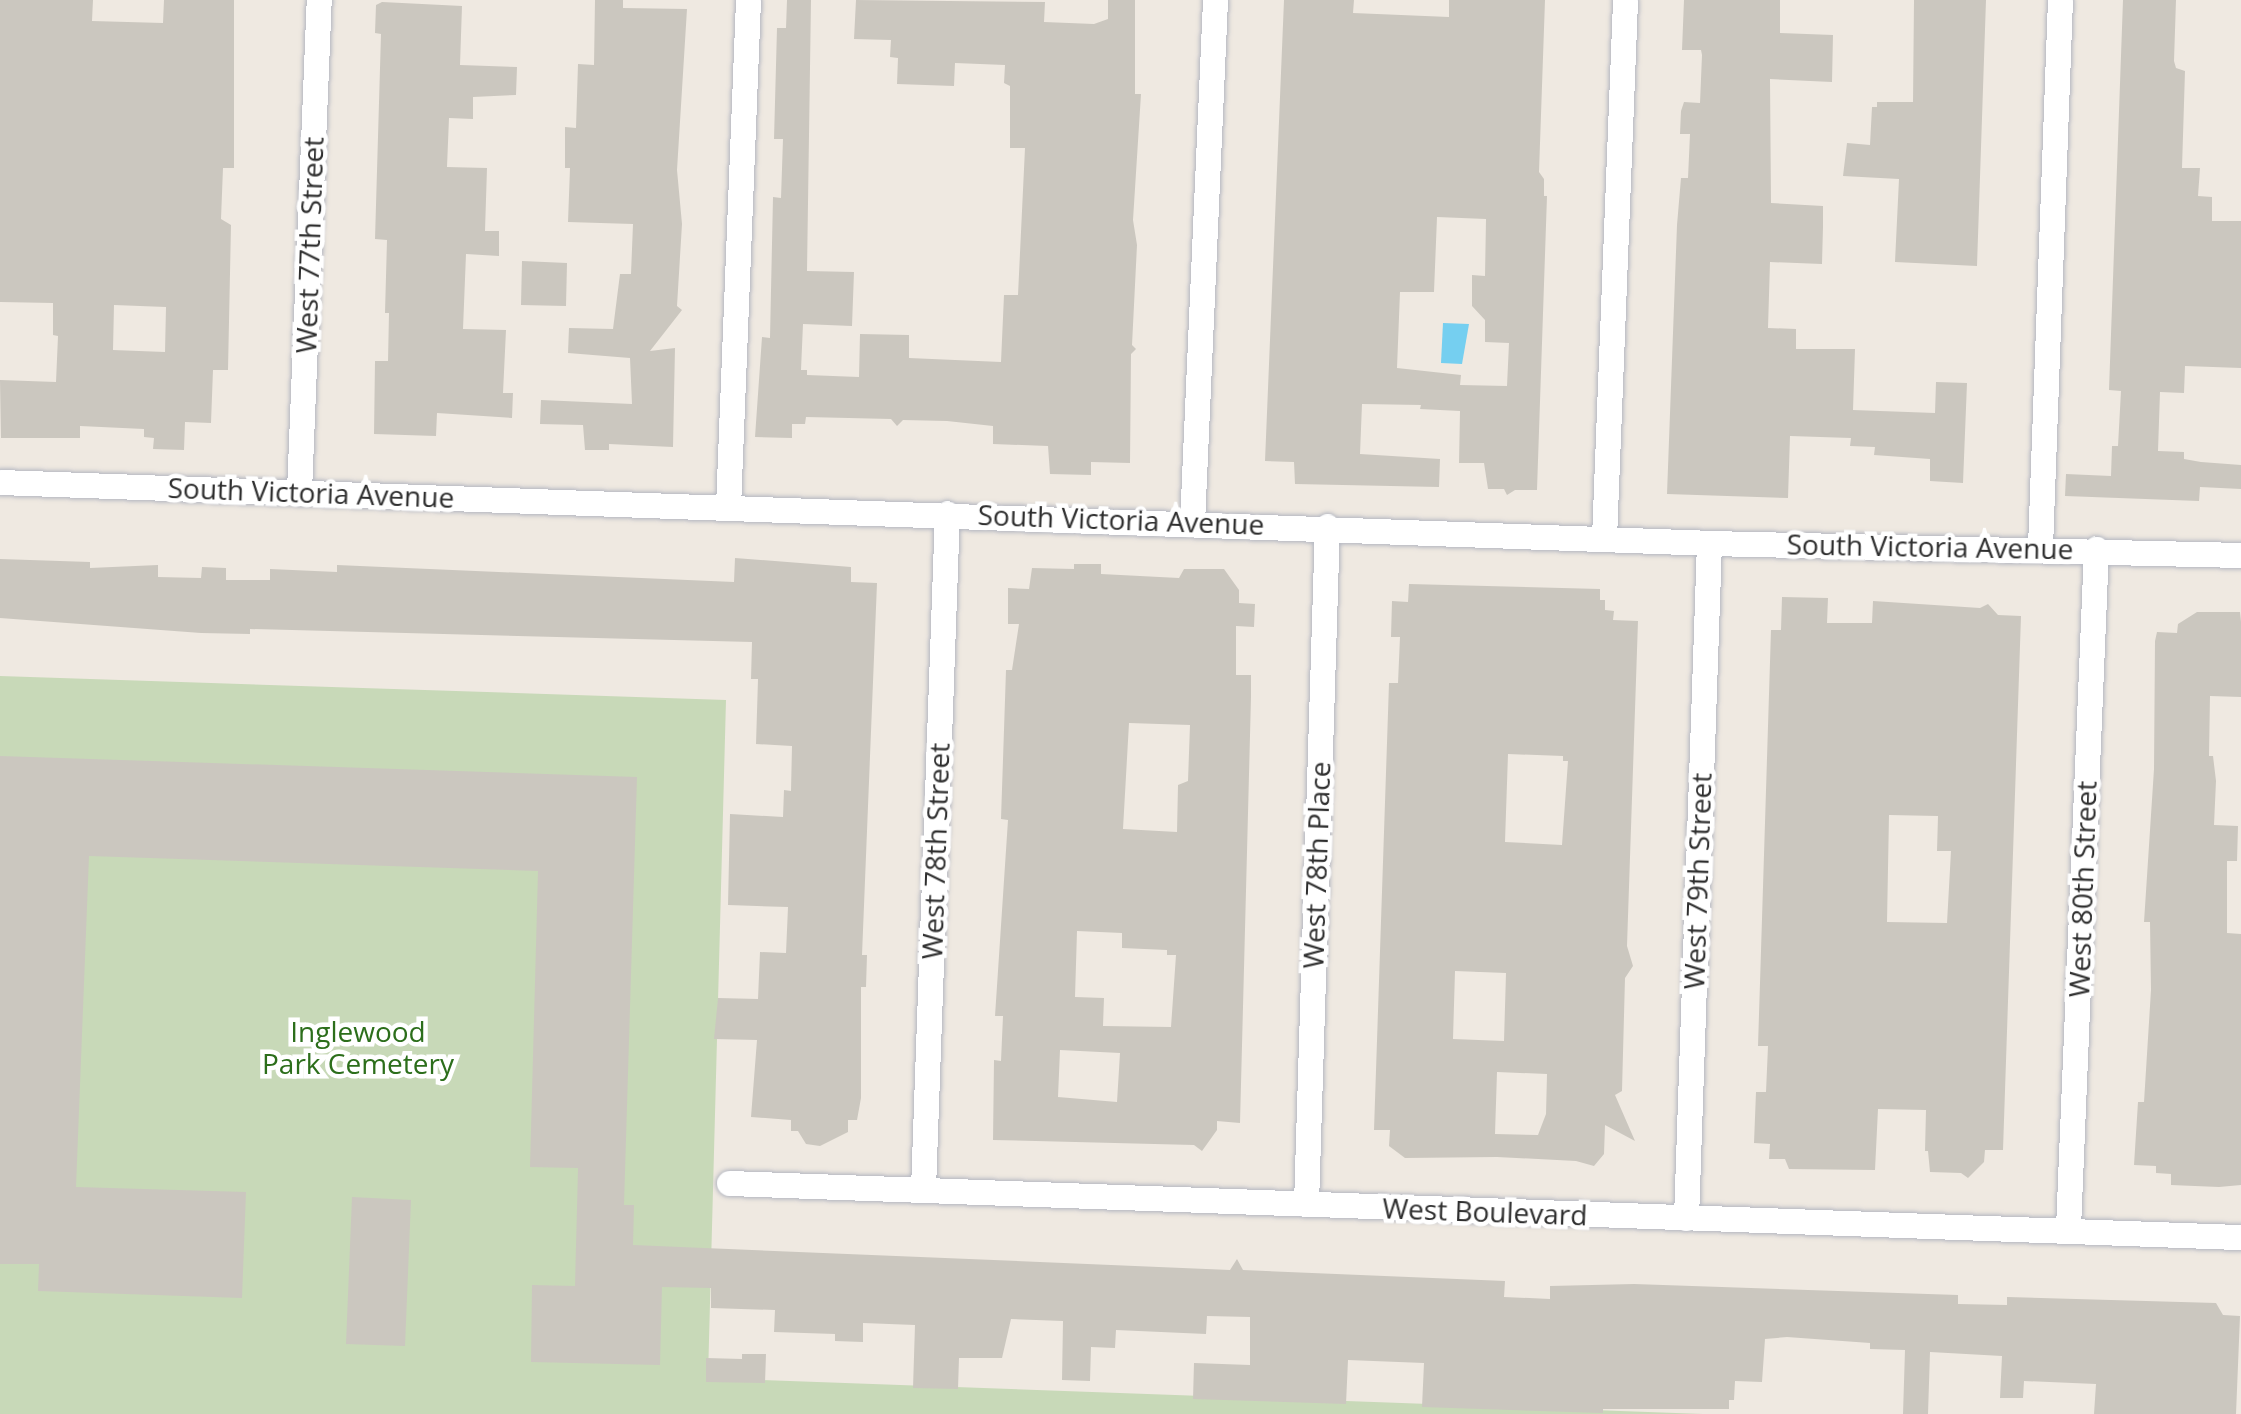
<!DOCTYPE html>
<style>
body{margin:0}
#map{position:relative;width:2241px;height:1414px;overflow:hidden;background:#efe9e1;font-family:"Open Sans",sans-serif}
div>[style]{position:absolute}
.cemetery>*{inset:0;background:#c8d9b8}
.water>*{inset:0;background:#75cff0}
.building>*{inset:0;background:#cbc7bf}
.roads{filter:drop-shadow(0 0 2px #b4b7c1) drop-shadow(0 0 2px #b4b7c1)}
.street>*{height:25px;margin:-12.5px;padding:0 12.5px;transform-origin:12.5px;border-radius:12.5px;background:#fff}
span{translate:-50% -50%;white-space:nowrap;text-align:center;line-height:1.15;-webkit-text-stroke:9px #fff;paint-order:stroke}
.street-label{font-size:28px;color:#2e2e2e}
.park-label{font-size:28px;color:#2c6e1b}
</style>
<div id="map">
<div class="cemetery">
<div style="clip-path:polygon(0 676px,726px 700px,708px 1378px,1703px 1414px,0 1414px)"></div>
</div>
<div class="water">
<div style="clip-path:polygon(1443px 323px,1469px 324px,1462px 364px,1441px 363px)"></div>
</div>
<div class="building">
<div style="clip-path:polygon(evenodd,0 0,93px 0,92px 21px,163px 23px,164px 0,234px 0,234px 168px,223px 168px,221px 219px,231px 225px,228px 370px,213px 370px,211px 423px,185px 422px,184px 450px,153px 449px,154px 438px,144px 437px,144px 429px,80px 426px,80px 438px,1px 438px,0 380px,56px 382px,58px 336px,53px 335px,53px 303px,0 302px,0 0,114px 305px,166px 307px,165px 352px,113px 350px,114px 305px)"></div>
<div style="clip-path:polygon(595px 0,623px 0,623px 8px,687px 9px,677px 170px,682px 224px,677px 306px,682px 310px,650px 351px,675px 348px,673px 447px,609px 444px,609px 450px,585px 450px,583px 425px,540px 424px,541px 400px,632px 404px,630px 358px,568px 353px,569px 328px,613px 329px,620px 274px,631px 274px,633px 224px,568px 222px,570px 168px,565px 168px,565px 127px,576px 128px,578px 64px,594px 65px)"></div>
<div style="clip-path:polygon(787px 0,811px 0,807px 271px,854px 272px,852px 326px,803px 324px,801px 370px,807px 370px,807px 375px,859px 377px,860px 334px,909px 335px,909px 358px,1001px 362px,1004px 295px,1018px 295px,1025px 148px,1010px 148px,1010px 86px,1004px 83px,1005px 65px,955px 63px,954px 86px,897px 84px,898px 58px,890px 57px,891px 40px,854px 39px,856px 0,1045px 2px,1044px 22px,1094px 24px,1108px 19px,1108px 0,1135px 0,1135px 94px,1141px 94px,1133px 220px,1137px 245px,1132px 345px,1136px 349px,1131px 354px,1130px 463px,1091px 462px,1091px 475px,1050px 474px,1048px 446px,993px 444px,993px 426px,947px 421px,903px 420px,897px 426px,891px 419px,806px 417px,805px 424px,792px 424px,792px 438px,755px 437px,762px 337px,770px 338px,773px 197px,781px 198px,783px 139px,774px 139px,777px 28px,786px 28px)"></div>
<div style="clip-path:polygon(evenodd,1284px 0,1354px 0,1353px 13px,1449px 17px,1449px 0,1545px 0,1539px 172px,1544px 179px,1544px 196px,1547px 196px,1537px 490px,1515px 490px,1507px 495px,1504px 489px,1488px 489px,1484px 463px,1459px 463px,1460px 411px,1420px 409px,1421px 405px,1362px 404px,1360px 454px,1440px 459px,1439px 487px,1295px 484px,1294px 462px,1265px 461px,1284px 0,1437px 217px,1486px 219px,1485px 276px,1472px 275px,1472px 306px,1485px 320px,1485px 342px,1509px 343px,1507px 386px,1460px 385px,1461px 375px,1397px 368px,1400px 292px,1434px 292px,1437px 217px)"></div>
<div style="clip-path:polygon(1684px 0,1780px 0,1780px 33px,1833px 35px,1832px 82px,1770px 79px,1771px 203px,1823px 206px,1823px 227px,1822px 264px,1770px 262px,1768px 328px,1796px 329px,1796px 349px,1855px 349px,1853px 410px,1935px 413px,1936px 382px,1967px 383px,1963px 483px,1930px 481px,1930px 459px,1874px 455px,1875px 447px,1850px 446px,1851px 438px,1790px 436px,1788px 498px,1667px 494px,1677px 225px,1681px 178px,1688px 178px,1690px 134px,1680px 134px,1681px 111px,1684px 102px,1700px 103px,1702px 55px,1701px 50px,1682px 50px)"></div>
<div style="clip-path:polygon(1914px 0,1986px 0,1977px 266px,1895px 262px,1899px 179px,1843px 176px,1847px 143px,1870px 145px,1872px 107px,1877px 107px,1877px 102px,1913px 102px)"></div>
<div style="clip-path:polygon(2123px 0,2176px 0,2174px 61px,2176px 68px,2185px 71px,2182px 168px,2200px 168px,2198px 196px,2212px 197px,2212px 221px,2241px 221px,2241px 368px,2185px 366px,2184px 393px,2160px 392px,2158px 451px,2184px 452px,2184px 459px,2201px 462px,2241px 465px,2241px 489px,2200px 487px,2199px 501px,2065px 496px,2066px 474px,2111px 476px,2112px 446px,2118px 446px,2121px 391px,2109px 390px)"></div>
<div style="clip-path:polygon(382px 2px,462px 6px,460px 65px,517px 67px,516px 95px,473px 97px,473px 119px,449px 118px,447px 167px,487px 168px,485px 231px,499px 231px,499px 256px,466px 254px,463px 329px,506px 330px,503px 393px,513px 393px,512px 418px,437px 413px,436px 436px,374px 434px,375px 361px,388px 361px,389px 313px,385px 313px,387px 240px,375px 239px,381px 34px,375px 33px,376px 5px)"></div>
<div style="clip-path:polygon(522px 261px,567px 263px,566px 306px,521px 305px)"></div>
<div style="clip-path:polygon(735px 558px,851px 567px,851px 582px,877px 583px,862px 955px,867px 955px,866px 987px,861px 987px,861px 1098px,857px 1120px,848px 1120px,848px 1132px,820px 1146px,806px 1144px,798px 1131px,791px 1131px,791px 1120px,751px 1117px,757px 1040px,714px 1039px,718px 998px,758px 999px,760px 952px,786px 953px,788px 907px,728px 905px,730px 814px,783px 817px,784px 790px,791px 791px,792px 746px,756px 744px,758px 679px,751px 679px,752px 642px,250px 629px,250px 634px,201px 633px,0 618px,0 559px,90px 562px,90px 568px,158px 565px,158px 577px,201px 578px,202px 567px,226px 568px,226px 580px,270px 580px,270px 569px,337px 572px,337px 565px,734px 582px)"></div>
<div style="clip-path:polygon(evenodd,1074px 564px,1101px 564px,1101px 574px,1179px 578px,1184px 569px,1224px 569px,1239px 590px,1239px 603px,1255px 604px,1254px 627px,1236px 626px,1236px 675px,1251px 675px,1251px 697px,1240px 1123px,1217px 1121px,1217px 1130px,1202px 1151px,1194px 1145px,993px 1140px,994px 1060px,1001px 1061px,1003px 1016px,995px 1016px,1008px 820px,1001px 819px,1006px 670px,1012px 670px,1019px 624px,1008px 624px,1008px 588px,1029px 589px,1032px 568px,1074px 569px,1074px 564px,1129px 723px,1190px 725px,1188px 781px,1178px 785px,1177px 832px,1123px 829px,1129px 723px,1074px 564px,1077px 931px,1122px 933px,1122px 948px,1167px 950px,1167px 955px,1176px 955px,1171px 1027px,1103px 1026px,1104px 998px,1075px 997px,1077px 931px,1074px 564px,1060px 1050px,1120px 1053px,1117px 1102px,1058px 1097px,1060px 1050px)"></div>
<div style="clip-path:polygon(evenodd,1409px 584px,1600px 589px,1600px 600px,1605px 600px,1605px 610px,1614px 611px,1613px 620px,1638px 621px,1627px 946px,1633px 966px,1625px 978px,1622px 1091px,1615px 1095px,1635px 1141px,1605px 1125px,1604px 1154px,1594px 1166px,1576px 1161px,1497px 1157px,1405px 1158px,1389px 1146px,1390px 1130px,1374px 1130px,1389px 683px,1398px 683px,1400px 637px,1391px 637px,1392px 601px,1408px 602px,1409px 584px,1508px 754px,1563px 756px,1563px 761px,1568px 761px,1562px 845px,1505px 842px,1508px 754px,1409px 584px,1455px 971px,1506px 973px,1504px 1041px,1453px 1039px,1455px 971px,1409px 584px,1497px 1072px,1547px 1074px,1546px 1114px,1538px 1135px,1495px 1134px,1497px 1072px)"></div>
<div style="clip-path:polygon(evenodd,1782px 597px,1828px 598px,1827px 623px,1872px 623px,1873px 601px,1980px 608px,1988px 604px,1998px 615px,2021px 616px,2003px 1150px,1985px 1150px,1984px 1162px,1968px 1178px,1961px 1173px,1930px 1172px,1928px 1151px,1925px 1151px,1926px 1110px,1878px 1109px,1875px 1170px,1789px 1169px,1785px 1159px,1769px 1159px,1770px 1144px,1754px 1143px,1756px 1092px,1766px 1092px,1768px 1046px,1758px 1046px,1760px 983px,1771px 630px,1781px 630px,1782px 597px,1889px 815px,1938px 816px,1937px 851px,1951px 851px,1947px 923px,1887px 922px,1889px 815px)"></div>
<div style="clip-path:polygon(2197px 612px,2240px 612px,2241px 622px,2241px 697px,2210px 696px,2209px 756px,2213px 756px,2216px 781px,2214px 825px,2238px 826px,2237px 861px,2227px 861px,2227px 933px,2241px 934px,2241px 1185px,2219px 1187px,2171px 1185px,2171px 1174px,2156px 1173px,2156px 1166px,2134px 1165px,2138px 1102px,2144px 1102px,2151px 990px,2150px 922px,2144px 922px,2154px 769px,2155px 641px,2157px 632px,2177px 633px,2178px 624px)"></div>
<div style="clip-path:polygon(0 756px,637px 777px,624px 1205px,634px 1205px,633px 1245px,1230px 1270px,1237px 1259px,1243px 1270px,1505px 1281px,1504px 1297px,1550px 1299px,1550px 1286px,1634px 1284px,1958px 1295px,1958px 1304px,2007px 1305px,2007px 1297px,2216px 1303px,2223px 1315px,2240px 1316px,2236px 1414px,2094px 1414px,2096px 1384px,2024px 1381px,2023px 1398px,2000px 1398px,2002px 1356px,1930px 1352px,1928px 1414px,1903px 1414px,1905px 1350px,1870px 1349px,1870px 1343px,1787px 1337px,1765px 1339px,1762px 1382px,1735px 1381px,1734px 1400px,1729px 1400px,1729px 1409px,1603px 1409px,1603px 1413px,1422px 1407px,1424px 1363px,1348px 1360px,1346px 1404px,1193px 1399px,1194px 1363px,1250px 1365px,1250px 1317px,1207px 1316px,1206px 1334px,1116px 1330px,1115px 1348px,1091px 1347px,1090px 1381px,1062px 1380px,1063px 1321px,1011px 1319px,1002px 1358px,959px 1358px,958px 1389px,913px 1388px,915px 1325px,863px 1323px,863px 1342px,835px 1341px,835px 1334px,774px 1332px,775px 1310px,711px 1308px,711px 1288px,662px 1287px,660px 1365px,531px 1362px,532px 1285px,575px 1286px,578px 1168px,530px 1167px,538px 871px,89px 856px,76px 1187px,246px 1192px,242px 1298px,38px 1291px,39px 1264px,0 1264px)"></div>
<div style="clip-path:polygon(352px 1197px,411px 1200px,405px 1346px,346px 1344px)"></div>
<div style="clip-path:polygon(742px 1354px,766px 1354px,765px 1383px,706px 1382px,706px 1358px,742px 1359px)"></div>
</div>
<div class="roads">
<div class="street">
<div style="left:0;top:482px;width:1710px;rotate:2.04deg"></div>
<div style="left:1709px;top:543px;width:532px;rotate:1.29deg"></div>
<div style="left:299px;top:491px;width:491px;rotate:-87.7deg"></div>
<div style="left:728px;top:507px;width:507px;rotate:-87.74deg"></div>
<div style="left:1192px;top:523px;width:524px;rotate:-87.48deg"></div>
<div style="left:1604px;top:538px;width:538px;rotate:-87.76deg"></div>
<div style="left:2040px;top:547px;width:547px;rotate:-87.91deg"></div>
<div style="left:729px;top:1183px;width:1513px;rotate:2.05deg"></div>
<div style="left:923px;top:1189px;width:676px;rotate:-87.97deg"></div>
<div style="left:1306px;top:1204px;width:678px;rotate:-88.23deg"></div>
<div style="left:1686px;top:1218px;width:675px;rotate:-88.05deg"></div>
<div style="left:2068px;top:1228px;width:680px;rotate:-87.64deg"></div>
</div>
</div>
<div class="street-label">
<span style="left:309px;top:245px;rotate:-88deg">West 77th Street</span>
<span style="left:311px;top:492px;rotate:2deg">South Victoria Avenue</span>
<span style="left:1121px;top:519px;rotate:2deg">South Victoria Avenue</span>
<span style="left:1930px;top:546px;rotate:1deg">South Victoria Avenue</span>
<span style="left:935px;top:851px;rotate:-88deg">West 78th Street</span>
<span style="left:1316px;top:865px;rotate:-88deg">West 78th Place</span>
<span style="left:1697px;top:881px;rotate:-88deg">West 79th Street</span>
<span style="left:2082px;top:889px;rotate:-88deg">West 80th Street</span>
<span style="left:1485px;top:1211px;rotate:2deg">West Boulevard</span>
</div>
<div class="park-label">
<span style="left:358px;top:1047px">Inglewood<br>Park Cemetery</span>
</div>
</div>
